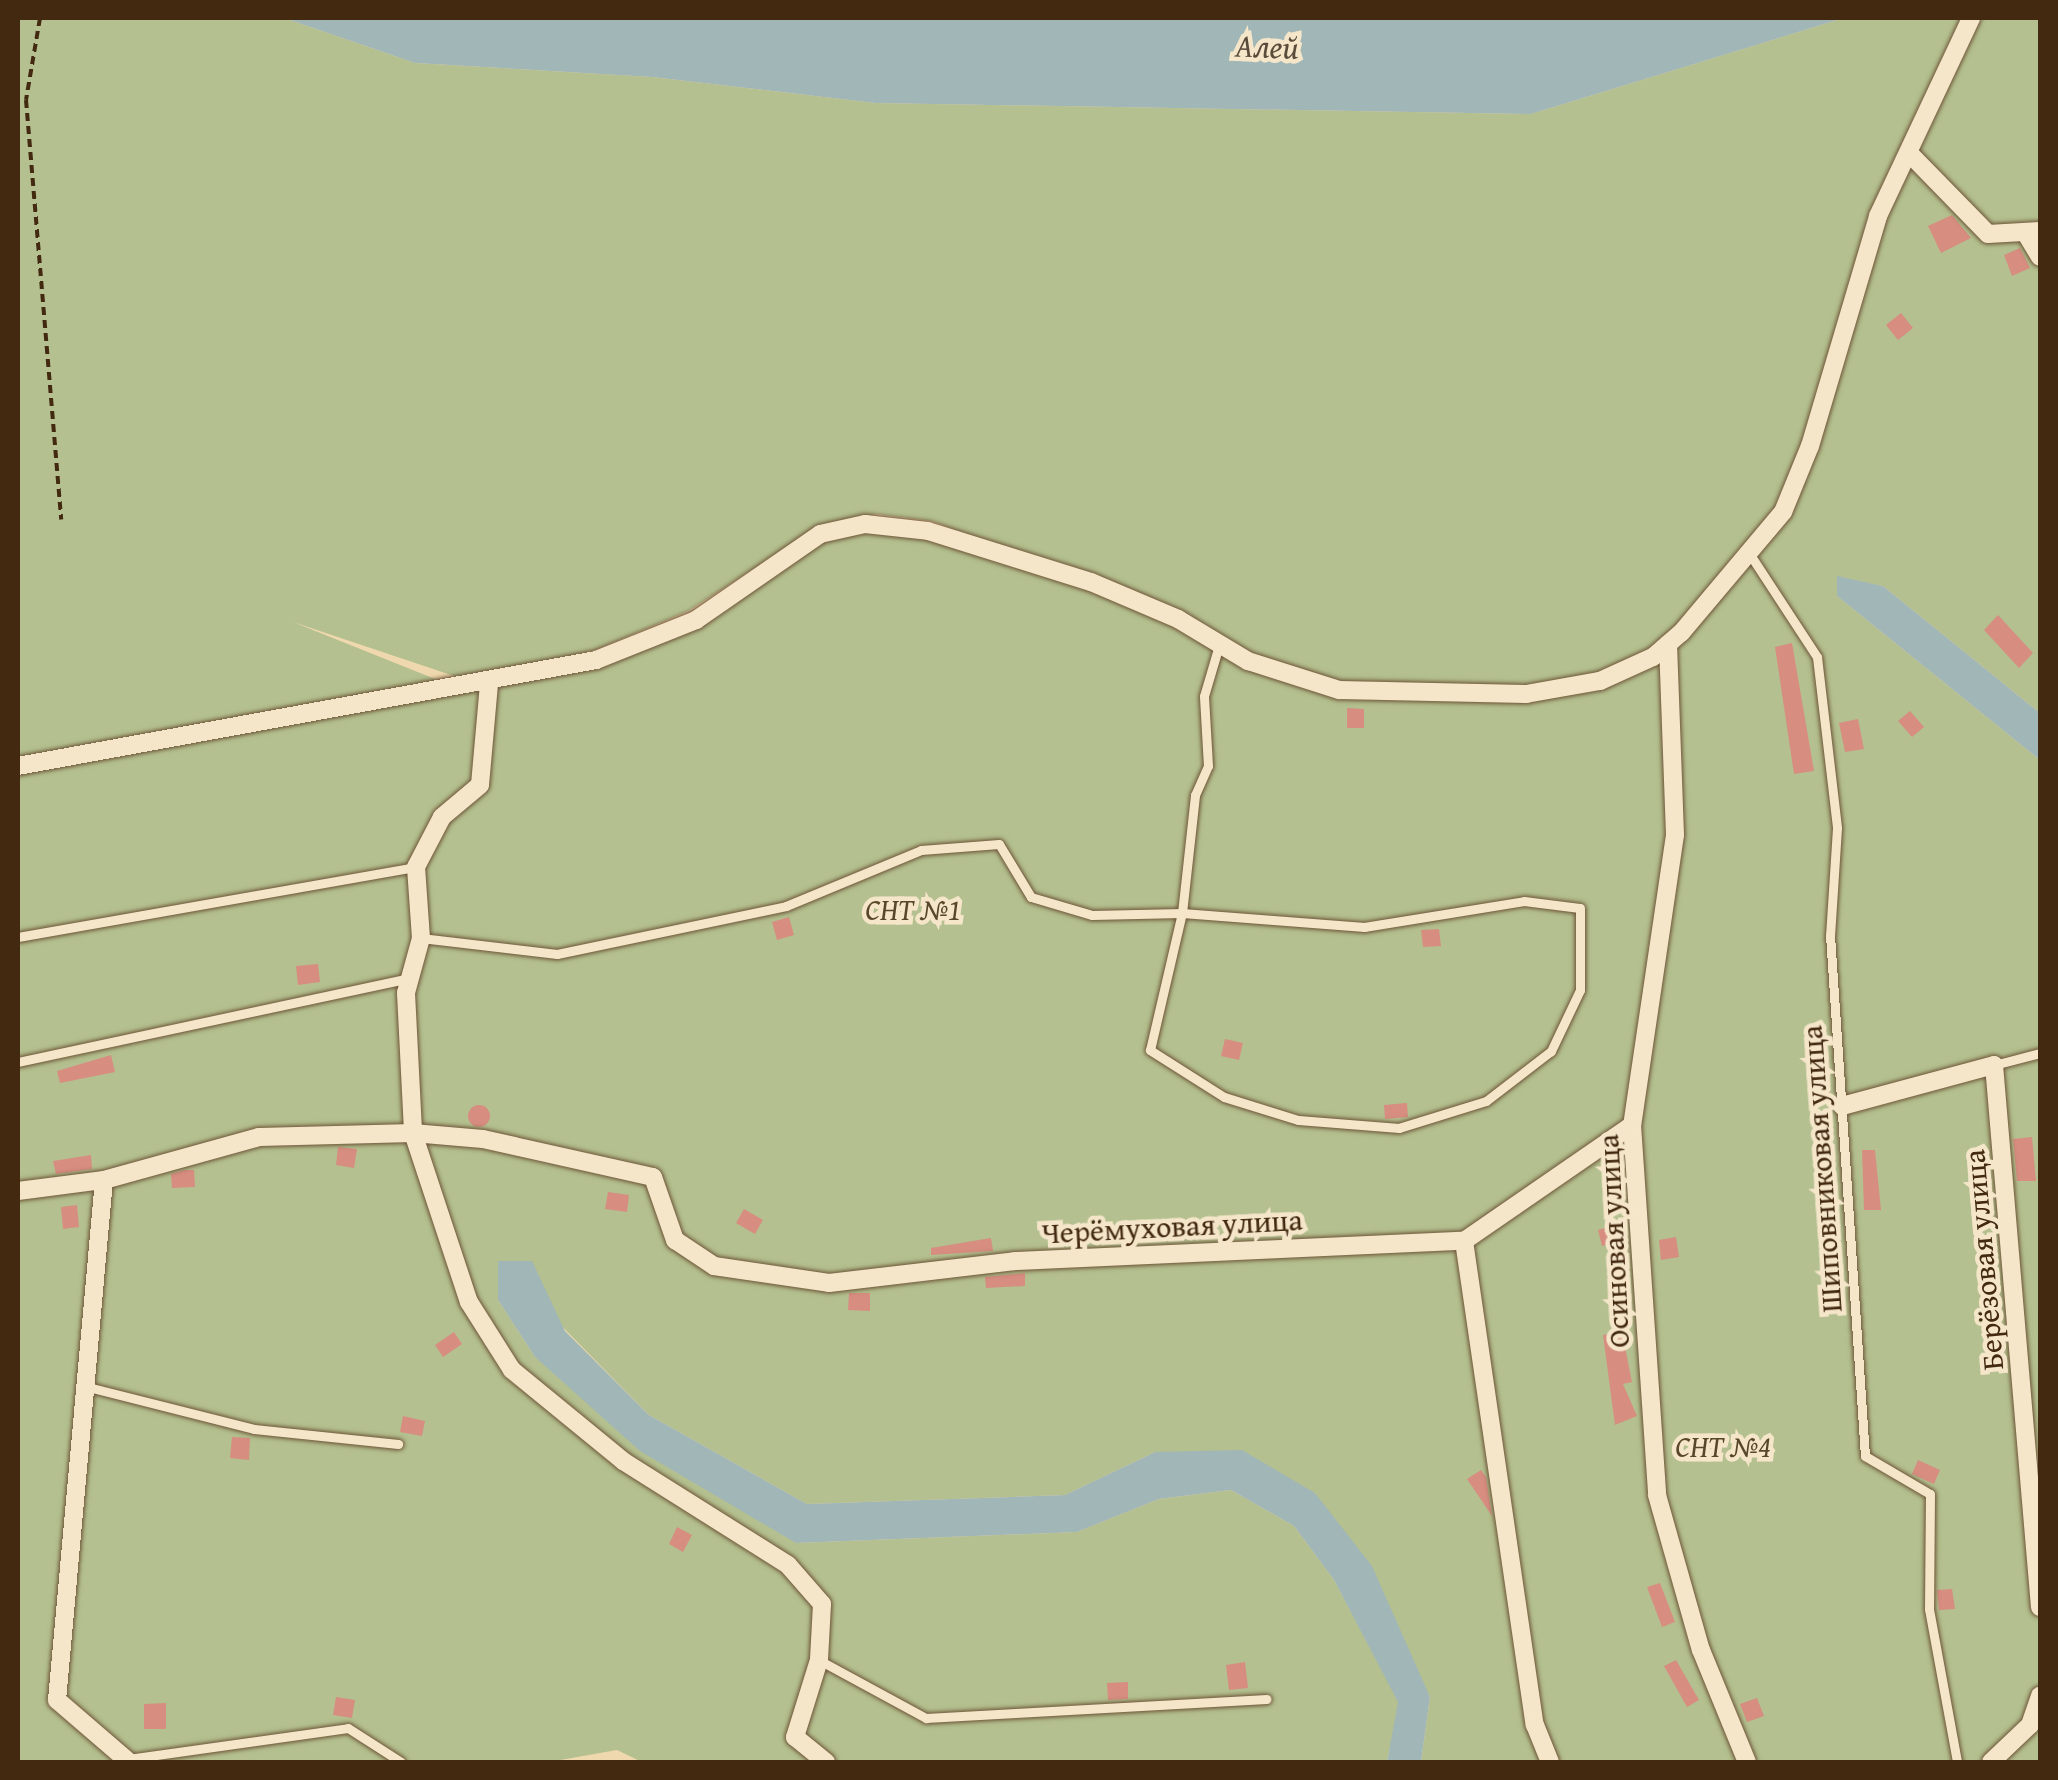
<!DOCTYPE html>
<meta charset="utf-8">
<style>
body{margin:0}
#map{position:relative;width:2058px;height:1780px;overflow:hidden;background:#f0d8ae;font-family:"Gentium Book Plus",serif}
div>[style]{position:absolute}
.green>*{inset:0;background:#b4c08f}
.water>*{inset:0;background:#a1b6b7}
.building>*{inset:0;background:#d78d80}
.round{border-radius:50%}
.path>*{height:4px;margin-top:-2px;transform-origin:0;background:repeating-linear-gradient(90deg,#422910 0 8px,transparent 0 13px)}
.roads{filter:drop-shadow(0 0 2px #6e5538) drop-shadow(0 0 2px #6e5538)}
.lane>*{height:9px;margin:-4.5px;padding:0 4.5px;transform-origin:4.5px;border-radius:4.5px;background:#f5e6ca}
.street>*{height:18px;margin:-9px;padding:0 9px;transform-origin:9px;border-radius:9px;background:#f5e6ca}
span{translate:-50% -50%;white-space:nowrap;text-align:center;line-height:1.15;-webkit-text-stroke:9px #f5e6ca;paint-order:stroke}
.park-label{font-size:30px;color:#594729;font-style:italic}
.street-label{font-size:30px;color:#422910}
.water-label{font-size:32px;color:#5a4c3a;font-style:italic}
.frame{position:absolute;inset:0;border:20px solid #422910;pointer-events:none}
</style>
<div id="map">
<div class="green">
<div style="clip-path:polygon(evenodd,18px 18px,284px 18px,415px 63px,652px 77px,875px 103px,1531px 114px,1844px 18px,2040px 18px,2040px 713px,1883px 586px,1837px 577px,1837px 596px,2040px 760px,2040px 1762px,1421px 1762px,1430px 1697px,1315px 1493px,1155px 1452px,1065px 1495px,807px 1504px,649px 1415px,498px 1261px,498px 1300px,535px 1357px,796px 1543px,1077px 1532px,1159px 1499px,1231px 1490px,1294px 1526px,1334px 1580px,1399px 1702px,1387px 1762px,642px 1762px,617px 1750px,549px 1762px,18px 1762px,18px 18px,876px 514px,933px 521px,1076px 577px,926px 535px,875px 529px,820px 534px,696px 620px,489px 684px,460px 689px,293px 622px,460px 678px,482px 677px,595px 650px,688px 611px,822px 524px,876px 514px)"></div>
</div>
<div class="water">
<div style="clip-path:polygon(284px 18px,1844px 18px,1531px 114px,875px 103px,652px 77px,415px 63px)"></div>
<div style="clip-path:polygon(1837px 576px,1883px 586px,2040px 713px,2040px 760px,1837px 596px)"></div>
<div style="clip-path:polygon(498px 1261px,532px 1261px,565px 1331px,649px 1415px,807px 1504px,1065px 1495px,1155px 1452px,1242px 1450px,1315px 1493px,1372px 1566px,1430px 1697px,1421px 1762px,1387px 1762px,1398px 1702px,1334px 1580px,1294px 1526px,1231px 1490px,1159px 1499px,1077px 1532px,796px 1543px,640px 1451px,535px 1357px,498px 1300px)"></div>
</div>
<div class="building">
<div style="clip-path:polygon(1952px 215px,1971px 238px,1941px 253px,1928px 226px)"></div>
<div style="clip-path:polygon(2020px 248px,2030px 268px,2012px 276px,2004px 255px)"></div>
<div style="clip-path:polygon(1901px 313px,1913px 328px,1898px 340px,1886px 325px)"></div>
<div style="clip-path:polygon(1998px 615px,2033px 653px,2019px 668px,1984px 630px)"></div>
<div style="clip-path:polygon(1792px 643px,1814px 771px,1794px 774px,1775px 647px)"></div>
<div style="clip-path:polygon(1347px 708px,1364px 709px,1364px 728px,1347px 728px)"></div>
<div style="clip-path:polygon(1910px 711px,1924px 727px,1912px 737px,1898px 721px)"></div>
<div style="clip-path:polygon(1858px 719px,1864px 749px,1845px 752px,1839px 723px)"></div>
<div style="clip-path:polygon(789px 917px,794px 935px,777px 940px,772px 922px)"></div>
<div style="clip-path:polygon(1439px 929px,1441px 946px,1423px 947px,1421px 930px)"></div>
<div style="clip-path:polygon(318px 964px,320px 982px,298px 985px,296px 966px)"></div>
<div style="clip-path:polygon(1225px 1039px,1243px 1043px,1239px 1060px,1221px 1056px)"></div>
<div style="clip-path:polygon(1816px 1053px,1828px 1053px,1830px 1099px,1816px 1100px)"></div>
<div style="clip-path:polygon(111px 1055px,115px 1072px,60px 1083px,57px 1071px)"></div>
<div style="clip-path:polygon(1407px 1103px,1408px 1117px,1385px 1119px,1384px 1105px)"></div>
<div class="round" style="left:468px;top:1105px;width:22px;height:22px"></div>
<div style="clip-path:polygon(2032px 1137px,2036px 1181px,2017px 1181px,2013px 1139px)"></div>
<div style="clip-path:polygon(338px 1147px,357px 1149px,354px 1168px,336px 1165px)"></div>
<div style="clip-path:polygon(1862px 1150px,1875px 1150px,1881px 1210px,1864px 1210px)"></div>
<div style="clip-path:polygon(91px 1155px,92px 1169px,56px 1174px,53px 1161px)"></div>
<div style="clip-path:polygon(185px 1170px,194px 1170px,195px 1187px,172px 1188px,171px 1174px)"></div>
<div style="clip-path:polygon(1835px 1182px,1838px 1201px,1819px 1203px,1817px 1184px)"></div>
<div style="clip-path:polygon(608px 1192px,629px 1195px,627px 1212px,605px 1209px)"></div>
<div style="clip-path:polygon(77px 1205px,79px 1227px,63px 1229px,61px 1207px)"></div>
<div style="clip-path:polygon(744px 1209px,763px 1220px,755px 1234px,736px 1223px)"></div>
<div style="clip-path:polygon(1615px 1225px,1620px 1241px,1602px 1246px,1598px 1230px)"></div>
<div style="clip-path:polygon(1676px 1237px,1679px 1257px,1661px 1260px,1659px 1240px)"></div>
<div style="clip-path:polygon(991px 1238px,993px 1251px,931px 1255px,931px 1248px)"></div>
<div style="clip-path:polygon(1025px 1273px,1025px 1286px,986px 1288px,985px 1277px)"></div>
<div style="clip-path:polygon(849px 1293px,870px 1293px,870px 1311px,848px 1310px)"></div>
<div style="clip-path:polygon(454px 1332px,462px 1344px,443px 1357px,435px 1345px)"></div>
<div style="clip-path:polygon(1622px 1332px,1632px 1382px,1623px 1384px,1637px 1416px,1615px 1425px,1603px 1335px)"></div>
<div style="clip-path:polygon(403px 1416px,425px 1421px,422px 1436px,400px 1432px)"></div>
<div style="clip-path:polygon(232px 1437px,250px 1438px,249px 1460px,230px 1458px)"></div>
<div style="clip-path:polygon(1918px 1460px,1940px 1470px,1934px 1484px,1912px 1474px)"></div>
<div style="clip-path:polygon(1481px 1470px,1486px 1477px,1492px 1516px,1467px 1479px)"></div>
<div style="clip-path:polygon(677px 1527px,692px 1535px,683px 1552px,669px 1544px)"></div>
<div style="clip-path:polygon(1660px 1583px,1675px 1622px,1662px 1627px,1647px 1587px)"></div>
<div style="clip-path:polygon(1952px 1589px,1955px 1609px,1939px 1610px,1937px 1590px)"></div>
<div style="clip-path:polygon(1676px 1660px,1699px 1700px,1687px 1707px,1664px 1666px)"></div>
<div style="clip-path:polygon(1245px 1662px,1248px 1688px,1229px 1690px,1226px 1665px)"></div>
<div style="clip-path:polygon(1128px 1682px,1128px 1699px,1108px 1700px,1107px 1683px)"></div>
<div style="clip-path:polygon(336px 1697px,355px 1700px,352px 1718px,333px 1715px)"></div>
<div style="clip-path:polygon(1757px 1698px,1764px 1716px,1747px 1722px,1740px 1704px)"></div>
<div style="clip-path:polygon(166px 1703px,166px 1729px,144px 1729px,144px 1704px)"></div>
</div>
<div class="path">
<div style="left:40px;top:18px;width:83px;rotate:99.7deg"></div>
<div style="left:26px;top:100px;width:421px;rotate:85.2deg"></div>
</div>
<div class="roads">
<div class="lane">
<div style="left:1749px;top:553px;width:124px;rotate:56.8deg"></div>
<div style="left:1817px;top:657px;width:172px;rotate:83.3deg"></div>
<div style="left:1837px;top:828px;width:107px;rotate:93.7deg"></div>
<div style="left:1830px;top:935px;width:522px;rotate:86.16deg"></div>
<div style="left:1865px;top:1456px;width:75px;rotate:30.3deg"></div>
<div style="left:1930px;top:1494px;width:115px;rotate:90.5deg"></div>
<div style="left:1929px;top:1609px;width:156px;rotate:79.6deg"></div>
<div style="left:18px;top:937px;width:404px;rotate:-10deg"></div>
<div style="left:421px;top:938px;width:137px;rotate:6.7deg"></div>
<div style="left:557px;top:954px;width:234px;rotate:-11.8deg"></div>
<div style="left:786px;top:906px;width:146px;rotate:-22.5deg"></div>
<div style="left:921px;top:850px;width:78px;rotate:-4.4deg"></div>
<div style="left:999px;top:844px;width:62px;rotate:58.9deg"></div>
<div style="left:1031px;top:897px;width:64px;rotate:16.4deg"></div>
<div style="left:1092px;top:915px;width:90px;rotate:-1.3deg"></div>
<div style="left:1182px;top:913px;width:183px;rotate:4.4deg"></div>
<div style="left:1364px;top:927px;width:162px;rotate:-9.2deg"></div>
<div style="left:1524px;top:901px;width:56px;rotate:7.1deg"></div>
<div style="left:1580px;top:908px;width:82px;rotate:90deg"></div>
<div style="left:1580px;top:990px;width:68px;rotate:115.4deg"></div>
<div style="left:1551px;top:1051px;width:82px;rotate:142.4deg"></div>
<div style="left:1486px;top:1101px;width:91px;rotate:162.8deg"></div>
<div style="left:1399px;top:1128px;width:101px;rotate:-175.5deg"></div>
<div style="left:1298px;top:1120px;width:77px;rotate:-162.7deg"></div>
<div style="left:1224px;top:1097px;width:88px;rotate:-147.6deg"></div>
<div style="left:1150px;top:1050px;width:141px;rotate:-76.9deg"></div>
<div style="left:1182px;top:913px;width:119px;rotate:-83.7deg"></div>
<div style="left:1195px;top:795px;width:32px;rotate:-66deg"></div>
<div style="left:1208px;top:766px;width:70px;rotate:-93.3deg"></div>
<div style="left:1204px;top:696px;width:53px;rotate:-73.6deg"></div>
<div style="left:18px;top:1062px;width:401px;rotate:-12.1deg"></div>
<div style="left:1994px;top:1065px;width:48px;rotate:-14.6deg"></div>
<div style="left:88px;top:1387px;width:171px;rotate:14.2deg"></div>
<div style="left:254px;top:1429px;width:145px;rotate:5.9deg"></div>
<div style="left:819px;top:1660px;width:122px;rotate:28.5deg"></div>
<div style="left:926px;top:1718px;width:341px;rotate:-3.2deg"></div>
<div style="left:128px;top:1759px;width:222px;rotate:-8deg"></div>
<div style="left:348px;top:1728px;width:63px;rotate:32.7deg"></div>
</div>
<div class="street">
<div style="left:1909px;top:153px;width:113px;rotate:45.7deg"></div>
<div style="left:1988px;top:234px;width:52px;rotate:-3.3deg"></div>
<div style="left:2025px;top:232px;width:29px;rotate:59deg"></div>
<div style="left:1668px;top:644px;width:191px;rotate:87.9deg"></div>
<div style="left:1675px;top:835px;width:293px;rotate:98.4deg"></div>
<div style="left:1632px;top:1125px;width:371px;rotate:86.1deg"></div>
<div style="left:1657px;top:1495px;width:161px;rotate:74.2deg"></div>
<div style="left:1701px;top:1650px;width:121px;rotate:67.7deg"></div>
<div style="left:489px;top:684px;width:101px;rotate:95.1deg"></div>
<div style="left:480px;top:785px;width:50px;rotate:139.9deg"></div>
<div style="left:442px;top:817px;width:56px;rotate:117.5deg"></div>
<div style="left:416px;top:867px;width:71px;rotate:86deg"></div>
<div style="left:421px;top:938px;width:57px;rotate:105.3deg"></div>
<div style="left:406px;top:993px;width:140px;rotate:87.1deg"></div>
<div style="left:413px;top:1133px;width:178px;rotate:71.7deg"></div>
<div style="left:469px;top:1302px;width:80px;rotate:57.7deg"></div>
<div style="left:512px;top:1370px;width:144px;rotate:39.3deg"></div>
<div style="left:623px;top:1461px;width:195px;rotate:32.2deg"></div>
<div style="left:788px;top:1565px;width:52px;rotate:48.9deg"></div>
<div style="left:822px;top:1604px;width:56px;rotate:93.1deg"></div>
<div style="left:819px;top:1660px;width:81px;rotate:107.3deg"></div>
<div style="left:795px;top:1737px;width:40px;rotate:39deg"></div>
<div style="left:18px;top:766px;width:588px;rotate:-10.39deg"></div>
<div style="left:596px;top:660px;width:108px;rotate:-21.8deg"></div>
<div style="left:696px;top:620px;width:151px;rotate:-34.7deg"></div>
<div style="left:820px;top:534px;width:46px;rotate:-12.5deg"></div>
<div style="left:865px;top:524px;width:63px;rotate:6.3deg"></div>
<div style="left:928px;top:531px;width:171px;rotate:17.4deg"></div>
<div style="left:1091px;top:582px;width:95px;rotate:23deg"></div>
<div style="left:1178px;top:619px;width:82px;rotate:31deg"></div>
<div style="left:1248px;top:661px;width:96px;rotate:17.7deg"></div>
<div style="left:1339px;top:690px;width:187px;rotate:1.2deg"></div>
<div style="left:1526px;top:694px;width:75px;rotate:-10deg"></div>
<div style="left:1600px;top:681px;width:58px;rotate:-24.4deg"></div>
<div style="left:1653px;top:657px;width:37px;rotate:-41deg"></div>
<div style="left:1681px;top:633px;width:158px;rotate:-49.9deg"></div>
<div style="left:1783px;top:512px;width:71px;rotate:-67.8deg"></div>
<div style="left:1810px;top:446px;width:240px;rotate:-73.5deg"></div>
<div style="left:1878px;top:216px;width:219px;rotate:-64.8deg"></div>
<div style="left:1842px;top:1106px;width:157px;rotate:-15.1deg"></div>
<div style="left:1994px;top:1065px;width:544px;rotate:85.15deg"></div>
<div style="left:104px;top:1180px;width:522px;rotate:95.16deg"></div>
<div style="left:57px;top:1700px;width:95px;rotate:40.7deg"></div>
<div style="left:18px;top:1191px;width:87px;rotate:-7.3deg"></div>
<div style="left:104px;top:1180px;width:161px;rotate:-15.5deg"></div>
<div style="left:259px;top:1137px;width:154px;rotate:-1.5deg"></div>
<div style="left:413px;top:1133px;width:70px;rotate:4.9deg"></div>
<div style="left:483px;top:1139px;width:174px;rotate:12.6deg"></div>
<div style="left:653px;top:1177px;width:67px;rotate:70.8deg"></div>
<div style="left:675px;top:1240px;width:47px;rotate:33.7deg"></div>
<div style="left:714px;top:1266px;width:116px;rotate:8.4deg"></div>
<div style="left:829px;top:1283px;width:187px;rotate:-6.7deg"></div>
<div style="left:1015px;top:1261px;width:449px;rotate:-2.6deg"></div>
<div style="left:1464px;top:1241px;width:489px;rotate:81.7deg"></div>
<div style="left:1535px;top:1725px;width:40px;rotate:68deg"></div>
<div style="left:1464px;top:1241px;width:204px;rotate:-34.6deg"></div>
<div style="left:1991px;top:1762px;width:54px;rotate:-43.5deg"></div>
<div style="left:2030px;top:1725px;width:31px;rotate:-71deg"></div>
</div>
</div>
<div class="park-label">
<span style="left:913px;top:909px">СНТ №1</span>
<span style="left:1723px;top:1446px">СНТ №4</span>
</div>
<div class="street-label">
<span style="left:1821px;top:1169px;rotate:-94deg">Шиповниковая улица</span>
<span style="left:1172px;top:1226px;rotate:-3deg">Черёмуховая улица</span>
<span style="left:1613px;top:1241px;rotate:-93deg">Осиновая улица</span>
<span style="left:1983px;top:1260px;rotate:-95deg">Берёзовая улица</span>
</div>
<div class="water-label">
<span style="left:1267px;top:47px;rotate:2deg">Алей</span>
</div>
<div class="frame"></div>
</div>
